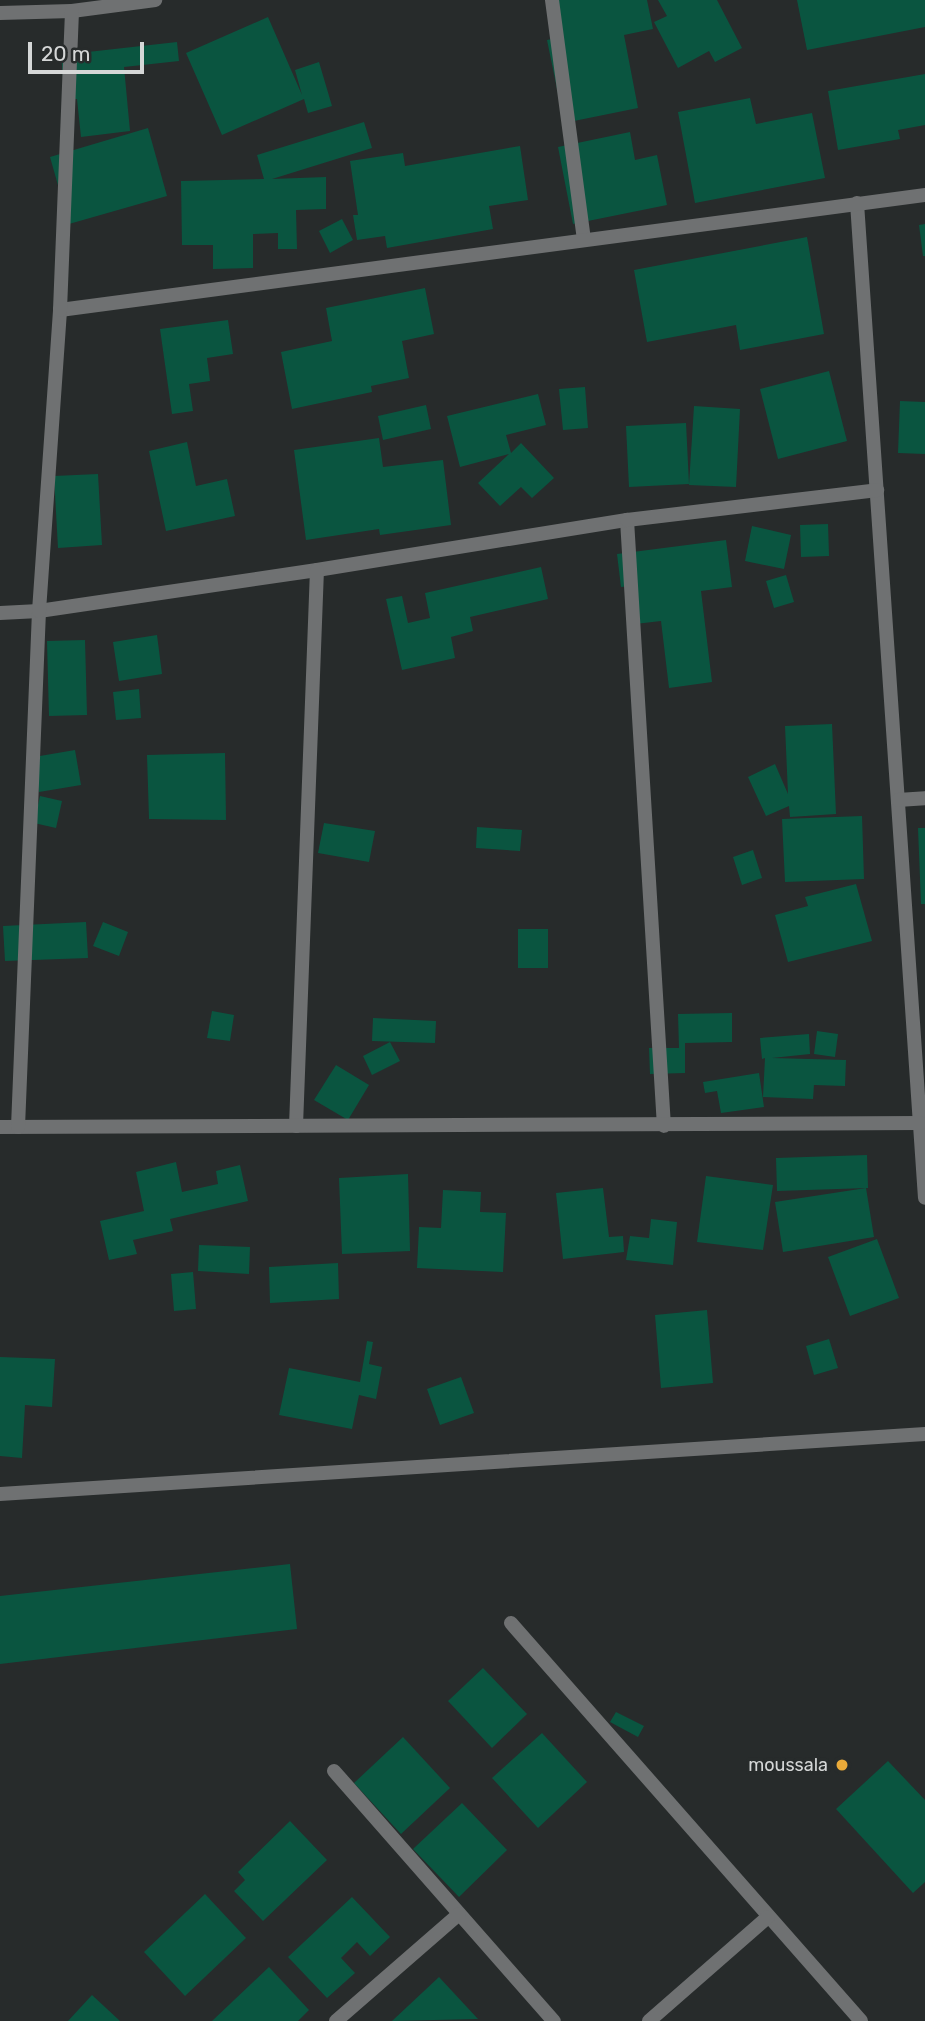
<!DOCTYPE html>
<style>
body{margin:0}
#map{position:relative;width:925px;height:2021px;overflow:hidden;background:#272b2b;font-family:Rubik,sans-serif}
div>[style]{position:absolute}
.building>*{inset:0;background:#0a5540}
.minor>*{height:14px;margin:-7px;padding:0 7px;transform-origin:7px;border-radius:7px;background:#6f7172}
.dots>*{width:19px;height:19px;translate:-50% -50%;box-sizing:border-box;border:4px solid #272b2b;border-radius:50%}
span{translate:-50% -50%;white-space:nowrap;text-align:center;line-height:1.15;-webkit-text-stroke:7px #272b2b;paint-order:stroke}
.poi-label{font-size:18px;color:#d5d7d7}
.right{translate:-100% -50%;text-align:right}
.scale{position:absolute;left:28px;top:42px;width:116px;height:32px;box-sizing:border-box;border:4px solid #d5d7d7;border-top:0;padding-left:9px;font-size:21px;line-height:24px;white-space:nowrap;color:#d5d7d7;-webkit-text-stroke:5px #272b2b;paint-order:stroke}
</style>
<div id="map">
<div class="building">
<div style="clip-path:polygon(550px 0,647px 0,653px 29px,624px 35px,638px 108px,564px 123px,547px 40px,557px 38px)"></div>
<div style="clip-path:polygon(658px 0,717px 0,742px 48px,715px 62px,709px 51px,678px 68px,654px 22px,667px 16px)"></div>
<div style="clip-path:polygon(797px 0,925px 0,925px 27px,807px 50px)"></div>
<div style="clip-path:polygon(268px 17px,302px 95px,295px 70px,319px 62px,332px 106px,308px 113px,304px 99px,222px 135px,186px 53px)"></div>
<div style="clip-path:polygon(177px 42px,179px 61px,124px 67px,130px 131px,81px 137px,77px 99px,65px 100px,61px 55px)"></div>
<div style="clip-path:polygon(925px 74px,925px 125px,898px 130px,900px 139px,838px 150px,828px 91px)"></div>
<div style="clip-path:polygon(750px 98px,756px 124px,812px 113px,825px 178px,695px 203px,678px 112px)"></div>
<div style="clip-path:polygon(364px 122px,372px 148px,272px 179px,326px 177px,326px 209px,296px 210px,297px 249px,278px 249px,278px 233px,253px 234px,253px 268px,213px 269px,213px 245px,182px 245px,181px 181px,264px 179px,257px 155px)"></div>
<div style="clip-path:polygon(148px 128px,167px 196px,69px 224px,50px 157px)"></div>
<div style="clip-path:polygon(630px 132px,635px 160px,657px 155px,667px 205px,573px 224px,558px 147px)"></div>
<div style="clip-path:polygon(520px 146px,528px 200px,489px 206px,493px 229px,387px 248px,385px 236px,357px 240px,353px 215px,358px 215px,350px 161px,403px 153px,405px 166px)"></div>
<div style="clip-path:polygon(342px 219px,353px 240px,330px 253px,319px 231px)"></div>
<div style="clip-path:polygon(925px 224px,925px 256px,923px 256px,919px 225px)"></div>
<div style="clip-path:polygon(807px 237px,824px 334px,740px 350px,736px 325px,647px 342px,634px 270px)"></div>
<div style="clip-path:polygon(425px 288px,434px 334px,402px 341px,409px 378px,371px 386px,372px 392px,292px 409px,281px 352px,332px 341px,326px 308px)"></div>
<div style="clip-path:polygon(228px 320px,233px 354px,207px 358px,210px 381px,189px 384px,193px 411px,172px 414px,160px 329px)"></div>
<div style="clip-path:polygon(829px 371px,847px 441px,778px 459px,760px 389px)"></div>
<div style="clip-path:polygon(585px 387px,588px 428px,563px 430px,559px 389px)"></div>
<div style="clip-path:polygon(538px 394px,546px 425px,506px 435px,511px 453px,521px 443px,554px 478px,532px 498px,521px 487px,500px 506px,478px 483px,509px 454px,460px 467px,447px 416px)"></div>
<div style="clip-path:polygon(900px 401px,925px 402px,925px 454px,898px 453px)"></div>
<div style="clip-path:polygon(426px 405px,431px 429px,383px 440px,378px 416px)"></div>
<div style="clip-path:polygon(694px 406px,740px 409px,736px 487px,689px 485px)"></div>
<div style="clip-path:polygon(686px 423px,689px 484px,629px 487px,626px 426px)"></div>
<div style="clip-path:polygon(379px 438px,383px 467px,443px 460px,451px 525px,380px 535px,379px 529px,306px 540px,294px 450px)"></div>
<div style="clip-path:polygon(187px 442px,196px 486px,227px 479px,235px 516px,166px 531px,149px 451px)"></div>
<div style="clip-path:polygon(98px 474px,102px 545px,58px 548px,54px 476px)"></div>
<div style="clip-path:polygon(828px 524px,829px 556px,801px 557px,800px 525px)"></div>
<div style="clip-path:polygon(752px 526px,791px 535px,784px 569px,745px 561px)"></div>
<div style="clip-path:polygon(726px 540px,732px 587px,701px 591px,712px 682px,669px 688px,661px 621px,635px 624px,630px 586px,621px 587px,617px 554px)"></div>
<div style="clip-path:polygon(541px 567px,548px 599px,470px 617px,473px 631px,451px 637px,455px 658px,402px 670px,386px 599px,402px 596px,408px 623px,430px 618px,425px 593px)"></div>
<div style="clip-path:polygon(786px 575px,794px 602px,774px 608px,766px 581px)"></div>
<div style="clip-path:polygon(157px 635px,162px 674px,119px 681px,113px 642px)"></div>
<div style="clip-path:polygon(85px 640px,87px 715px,49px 716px,47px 641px)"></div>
<div style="clip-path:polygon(139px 689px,141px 718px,116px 720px,113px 692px)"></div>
<div style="clip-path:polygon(832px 724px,836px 814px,790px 817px,789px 806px,766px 816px,748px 777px,775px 764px,788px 794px,785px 726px)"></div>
<div style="clip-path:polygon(75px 750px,81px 785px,39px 792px,34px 757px)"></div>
<div style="clip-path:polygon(225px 753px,226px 820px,149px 819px,147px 755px)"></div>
<div style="clip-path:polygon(40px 796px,62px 801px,56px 828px,34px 823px)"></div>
<div style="clip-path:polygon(862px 816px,864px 879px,785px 882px,782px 819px)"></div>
<div style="clip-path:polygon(324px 823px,375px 831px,369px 862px,318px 853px)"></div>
<div style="clip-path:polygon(477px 827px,522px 830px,520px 851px,476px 848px)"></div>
<div style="clip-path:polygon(918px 828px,925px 828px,925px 904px,921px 904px)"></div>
<div style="clip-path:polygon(753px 850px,762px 878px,742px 885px,733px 857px)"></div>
<div style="clip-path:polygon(856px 884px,872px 941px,788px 962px,775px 915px,808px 906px,805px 897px)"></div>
<div style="clip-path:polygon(86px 922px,88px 958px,5px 961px,3px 926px)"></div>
<div style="clip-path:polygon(103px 922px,128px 932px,119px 956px,93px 946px)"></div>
<div style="clip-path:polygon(518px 929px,548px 929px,548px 968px,518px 968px)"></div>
<div style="clip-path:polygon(212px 1011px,234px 1015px,230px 1041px,207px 1038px)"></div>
<div style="clip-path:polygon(732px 1013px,732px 1042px,685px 1043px,685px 1073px,650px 1074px,649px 1048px,679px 1048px,678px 1014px)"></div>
<div style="clip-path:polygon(373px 1018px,436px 1021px,435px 1043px,372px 1041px)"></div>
<div style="clip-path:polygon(817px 1031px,838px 1034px,835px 1057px,814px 1054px)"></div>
<div style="clip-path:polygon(809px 1034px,810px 1054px,772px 1058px,846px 1060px,845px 1086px,814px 1085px,813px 1099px,763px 1097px,765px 1058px,762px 1059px,760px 1038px)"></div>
<div style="clip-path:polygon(390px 1042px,400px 1061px,372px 1075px,363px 1056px)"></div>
<div style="clip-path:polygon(336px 1065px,369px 1085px,348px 1120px,314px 1100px)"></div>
<div style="clip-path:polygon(759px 1073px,764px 1107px,721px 1113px,717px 1091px,705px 1093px,703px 1082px)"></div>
<div style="clip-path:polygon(867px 1155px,868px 1188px,777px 1191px,776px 1158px)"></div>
<div style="clip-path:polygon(176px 1162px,182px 1192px,218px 1184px,216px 1171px,240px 1165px,248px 1201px,170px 1219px,173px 1231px,133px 1240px,137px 1254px,109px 1260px,100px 1221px,144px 1211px,136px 1172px)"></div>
<div style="clip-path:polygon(408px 1174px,410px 1251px,342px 1254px,339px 1178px)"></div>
<div style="clip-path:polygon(706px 1176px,773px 1185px,763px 1250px,697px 1242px)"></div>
<div style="clip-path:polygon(603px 1188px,609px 1237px,623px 1236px,624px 1252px,563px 1259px,556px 1193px)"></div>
<div style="clip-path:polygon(866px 1188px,874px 1237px,783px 1252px,775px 1202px)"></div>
<div style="clip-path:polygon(443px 1190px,481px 1192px,480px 1212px,506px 1213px,503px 1272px,417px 1268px,419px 1227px,441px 1228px)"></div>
<div style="clip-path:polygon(651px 1219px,677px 1222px,673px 1265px,626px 1260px,630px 1236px,649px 1238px)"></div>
<div style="clip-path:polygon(877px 1239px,899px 1298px,850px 1316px,828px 1257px)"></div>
<div style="clip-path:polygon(199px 1245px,250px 1247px,249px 1274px,198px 1271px)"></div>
<div style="clip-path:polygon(338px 1263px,339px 1299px,270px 1303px,269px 1267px)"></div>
<div style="clip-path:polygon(193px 1272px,196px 1309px,174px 1311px,171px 1274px)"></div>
<div style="clip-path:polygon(707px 1310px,713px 1383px,661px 1388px,655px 1315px)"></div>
<div style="clip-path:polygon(829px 1339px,838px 1368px,814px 1375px,806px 1346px)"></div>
<div style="clip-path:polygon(367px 1341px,373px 1342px,369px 1364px,382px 1367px,376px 1399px,359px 1395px,352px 1429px,279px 1415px,289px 1368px,360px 1382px)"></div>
<div style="clip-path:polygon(0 1357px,55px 1359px,52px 1407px,25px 1405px,22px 1458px,0 1456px)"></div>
<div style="clip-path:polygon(461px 1377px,474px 1413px,440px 1425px,427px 1389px)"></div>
<div style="clip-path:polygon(290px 1564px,297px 1629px,0 1664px,0 1596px)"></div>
<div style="clip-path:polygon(483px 1668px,527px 1714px,492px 1748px,448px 1701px)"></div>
<div style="clip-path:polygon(616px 1712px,644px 1726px,638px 1737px,610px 1722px)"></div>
<div style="clip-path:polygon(542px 1733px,587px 1782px,538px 1828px,492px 1778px)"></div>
<div style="clip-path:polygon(403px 1737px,450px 1788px,401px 1834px,354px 1783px)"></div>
<div style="clip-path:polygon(888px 1761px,925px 1800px,925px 1882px,913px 1893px,836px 1809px)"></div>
<div style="clip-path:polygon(462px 1803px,507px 1850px,459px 1897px,413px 1849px)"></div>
<div style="clip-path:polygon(290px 1821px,327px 1860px,263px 1921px,234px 1891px,245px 1880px,238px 1872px)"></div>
<div style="clip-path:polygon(205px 1894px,246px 1938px,185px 1996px,144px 1952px)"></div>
<div style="clip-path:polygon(352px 1897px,390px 1937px,370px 1956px,357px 1942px,341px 1958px,355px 1973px,327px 1998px,288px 1957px)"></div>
<div style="clip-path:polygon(269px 1967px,309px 2010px,298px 2021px,212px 2021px)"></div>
<div style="clip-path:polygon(439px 1977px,478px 2019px,392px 2021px)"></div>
<div style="clip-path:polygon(92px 1995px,120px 2021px,68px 2021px)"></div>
</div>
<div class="minor">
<div style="left:552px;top:0;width:242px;rotate:82.4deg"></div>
<div style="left:0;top:13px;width:72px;rotate:-1.6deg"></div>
<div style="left:72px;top:11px;width:84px;rotate:-7.5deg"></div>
<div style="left:857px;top:203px;width:997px;rotate:86.09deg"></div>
<div style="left:60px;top:310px;width:873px;rotate:-7.57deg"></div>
<div style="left:627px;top:520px;width:607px;rotate:86.51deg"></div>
<div style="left:0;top:613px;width:39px;rotate:-3deg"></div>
<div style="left:39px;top:611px;width:281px;rotate:-8.4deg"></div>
<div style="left:317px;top:570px;width:314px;rotate:-9.2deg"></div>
<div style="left:627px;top:520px;width:252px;rotate:-6.8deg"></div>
<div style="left:898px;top:800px;width:27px;rotate:-4deg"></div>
<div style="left:296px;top:1126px;width:556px;rotate:-87.84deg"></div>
<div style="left:0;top:1127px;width:920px;rotate:-0.25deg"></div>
<div style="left:18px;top:1127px;width:516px;rotate:-87.67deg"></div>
<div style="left:39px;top:611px;width:302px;rotate:-86deg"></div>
<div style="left:60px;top:310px;width:299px;rotate:-87.7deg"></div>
<div style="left:0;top:1494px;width:927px;rotate:-3.71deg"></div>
<div style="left:511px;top:1623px;width:530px;rotate:48.67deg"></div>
<div style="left:334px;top:1771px;width:333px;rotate:48.7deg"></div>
<div style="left:336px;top:2021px;width:163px;rotate:-41deg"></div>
<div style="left:649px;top:2021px;width:158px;rotate:-41.2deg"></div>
</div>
<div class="dots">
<div style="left:842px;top:1765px;background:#eaaa39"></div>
</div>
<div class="poi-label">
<span class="right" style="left:828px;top:1765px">moussala</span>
</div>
<div class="scale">20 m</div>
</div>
